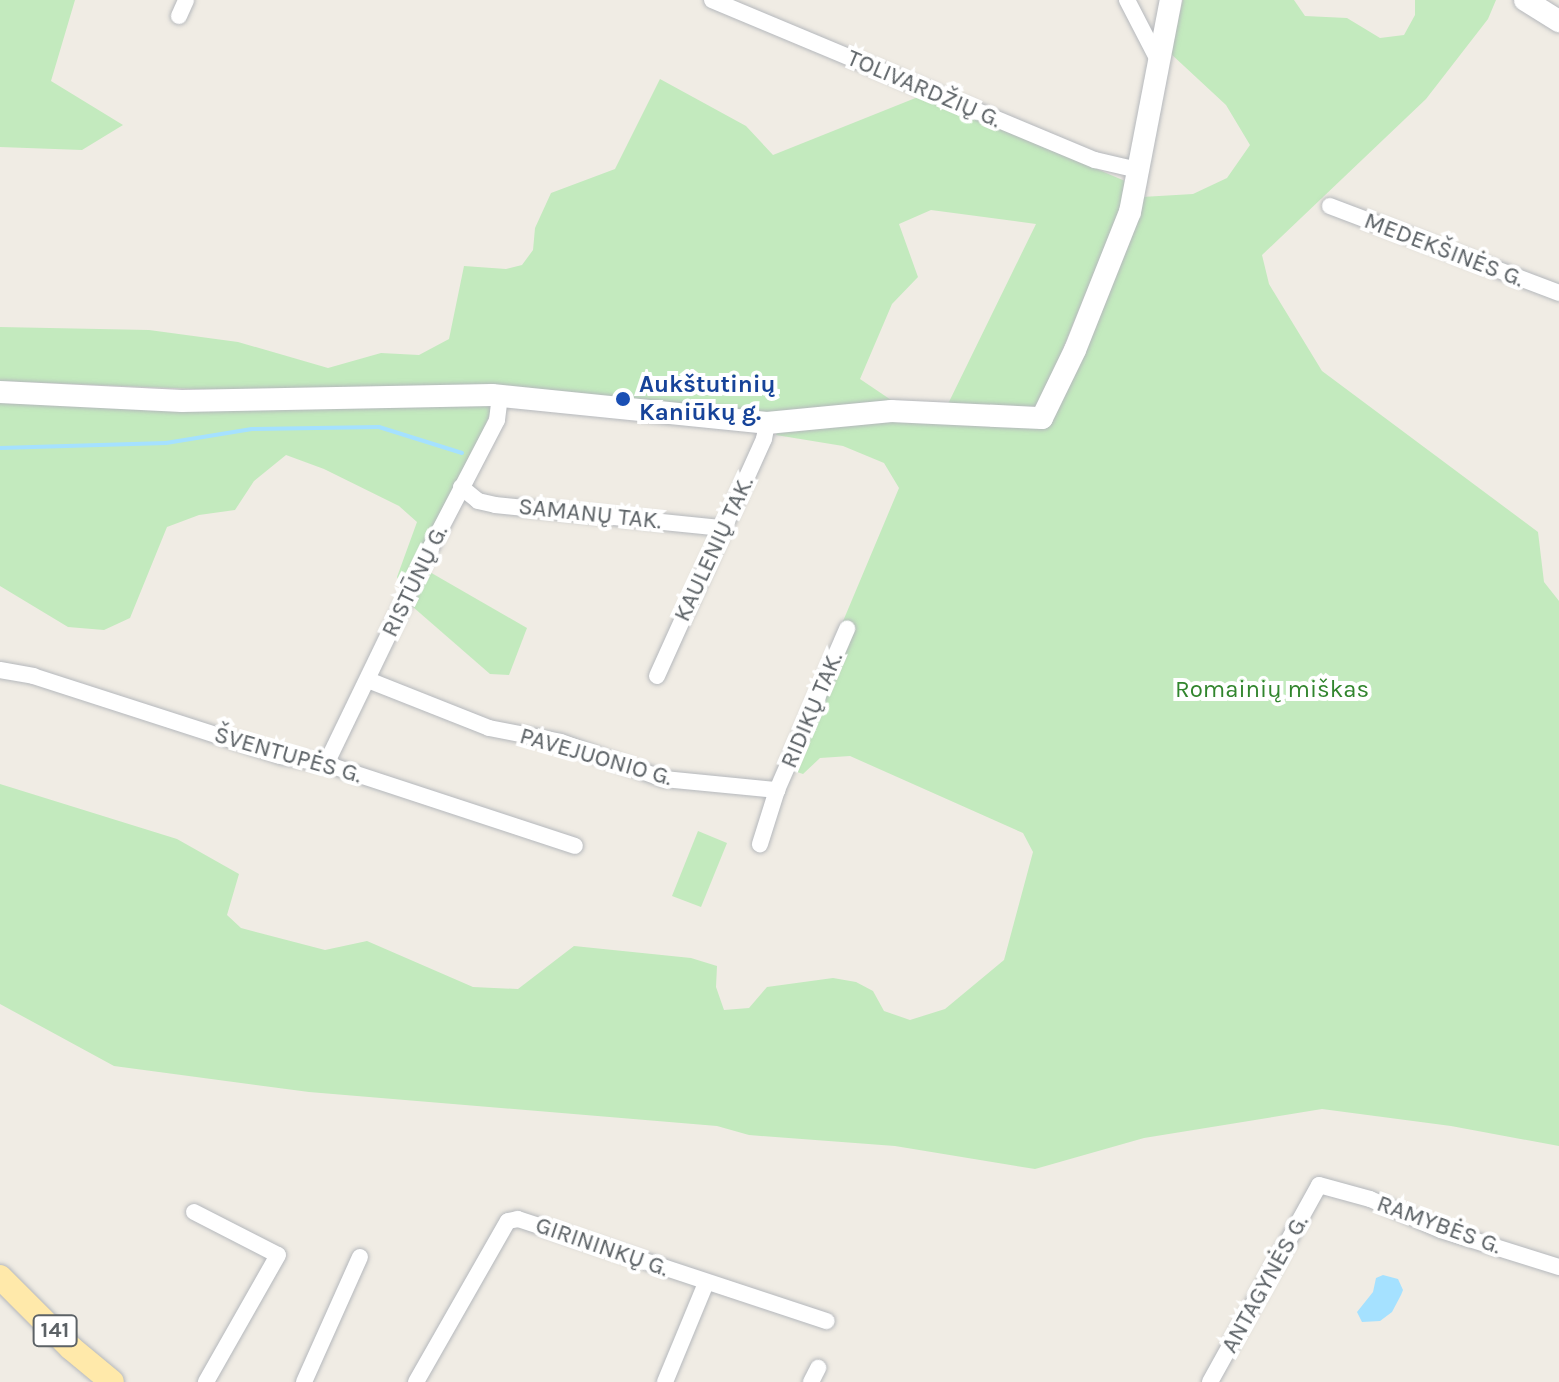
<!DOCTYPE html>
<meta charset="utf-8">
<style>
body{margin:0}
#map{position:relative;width:1559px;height:1382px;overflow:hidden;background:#f0ece4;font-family:Karla,sans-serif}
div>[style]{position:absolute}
.green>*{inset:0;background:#c3eabe}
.water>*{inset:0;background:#a5e1ff}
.stream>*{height:4px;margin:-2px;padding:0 2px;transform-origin:2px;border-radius:2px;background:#a5e1ff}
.roads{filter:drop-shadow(0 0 2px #b5b8bc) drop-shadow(0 0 2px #b5b8bc)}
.street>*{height:16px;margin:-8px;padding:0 8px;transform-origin:8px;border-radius:8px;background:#fff}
.secondary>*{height:22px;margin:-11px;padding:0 11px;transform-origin:11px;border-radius:11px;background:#fff}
.primary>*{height:24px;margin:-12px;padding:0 12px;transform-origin:12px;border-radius:12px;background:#ffe9aa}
.dots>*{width:22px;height:22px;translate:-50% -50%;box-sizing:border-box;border:4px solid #fff;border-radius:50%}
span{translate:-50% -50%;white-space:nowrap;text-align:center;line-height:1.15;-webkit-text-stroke:8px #fff;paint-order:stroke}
.shield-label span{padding:2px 6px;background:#fff;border:2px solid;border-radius:6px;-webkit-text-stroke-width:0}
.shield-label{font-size:22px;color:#5c6266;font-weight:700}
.street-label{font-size:24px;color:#5c6266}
.transit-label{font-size:24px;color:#164399;font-weight:700}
.left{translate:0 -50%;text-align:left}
.park-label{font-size:24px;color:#31852d}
</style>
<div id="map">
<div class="green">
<div style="clip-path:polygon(0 0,75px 0,51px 81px,123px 125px,82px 150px,0 147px)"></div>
<div style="clip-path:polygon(1183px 0,1294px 0,1305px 16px,1347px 18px,1380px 38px,1404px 35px,1415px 15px,1415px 0,1496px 0,1488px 19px,1426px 99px,1262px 255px,1269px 284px,1322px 371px,1538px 532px,1544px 582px,1559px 601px,1559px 1146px,1451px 1126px,1322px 1109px,1144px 1138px,1035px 1169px,895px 1146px,749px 1135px,717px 1126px,309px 1092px,114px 1066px,0 1004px,0 784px,177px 839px,239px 874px,227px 915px,241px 928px,325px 950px,367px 941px,473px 987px,518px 989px,574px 946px,691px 958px,717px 966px,716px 987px,724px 1010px,749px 1008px,767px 987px,833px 978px,856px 982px,873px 991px,884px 1011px,910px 1020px,945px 1009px,1004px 960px,1033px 852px,1023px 833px,850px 756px,820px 758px,803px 774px,788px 769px,841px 626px,899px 488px,884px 463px,843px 446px,776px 435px,778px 428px,895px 418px,1031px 424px,1142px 197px,1193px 194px,1227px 178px,1250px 145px,1226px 105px,1170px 53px)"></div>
<div style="clip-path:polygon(660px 79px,746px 126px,773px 155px,923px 95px,1125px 181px,1126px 195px,1037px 412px,946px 408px,1036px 224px,931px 210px,899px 224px,918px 277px,892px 304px,860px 379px,900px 406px,788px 413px,0 381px,0 327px,149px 330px,238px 342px,328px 368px,381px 353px,419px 355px,449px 339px,464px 266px,506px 269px,522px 265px,533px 250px,535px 228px,551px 193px,615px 169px)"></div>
<div style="clip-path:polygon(0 400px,495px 401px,476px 449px,409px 580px,401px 588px,397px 577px,417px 522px,399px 506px,324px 469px,286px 455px,254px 481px,235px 510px,199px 515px,167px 527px,130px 618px,104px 630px,68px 627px,0 586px)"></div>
<div style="clip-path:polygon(428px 571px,527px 628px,509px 675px,490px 674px,413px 607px)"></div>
<div style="clip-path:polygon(698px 831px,727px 843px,701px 907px,672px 896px)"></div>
</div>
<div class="water">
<div style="clip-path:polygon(1383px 1275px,1398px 1279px,1403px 1290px,1401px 1295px,1392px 1312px,1380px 1321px,1362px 1322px,1357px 1312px,1373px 1292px,1376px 1278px)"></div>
</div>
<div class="stream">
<div style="left:0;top:448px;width:166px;rotate:-1.7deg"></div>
<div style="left:166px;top:443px;width:87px;rotate:-9.2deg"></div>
<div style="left:252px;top:429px;width:127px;rotate:-0.9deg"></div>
<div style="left:379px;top:427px;width:87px;rotate:17.4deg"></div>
</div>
<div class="roads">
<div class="street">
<div style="left:712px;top:0;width:415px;rotate:22.7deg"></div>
<div style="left:1095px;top:160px;width:44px;rotate:13.1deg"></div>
<div style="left:1127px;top:0;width:70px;rotate:62.7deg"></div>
<div style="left:179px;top:16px;width:17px;rotate:-66deg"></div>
<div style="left:1330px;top:206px;width:245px;rotate:20.8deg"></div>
<div style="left:461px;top:487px;width:22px;rotate:39deg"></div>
<div style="left:478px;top:501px;width:17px;rotate:13deg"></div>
<div style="left:495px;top:505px;width:229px;rotate:5.8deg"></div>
<div style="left:0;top:670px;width:34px;rotate:10deg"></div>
<div style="left:33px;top:676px;width:261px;rotate:17.9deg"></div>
<div style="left:281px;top:756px;width:46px;rotate:10.1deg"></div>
<div style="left:326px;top:764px;width:262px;rotate:18.2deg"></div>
<div style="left:657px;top:676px;width:260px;rotate:-65.7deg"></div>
<div style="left:764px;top:439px;width:16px;rotate:-79deg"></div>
<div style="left:368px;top:680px;width:130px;rotate:21.6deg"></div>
<div style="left:489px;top:728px;width:73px;rotate:11deg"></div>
<div style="left:561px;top:742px;width:109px;rotate:19.8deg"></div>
<div style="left:664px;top:779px;width:114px;rotate:5.6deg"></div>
<div style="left:777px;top:790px;width:57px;rotate:107.5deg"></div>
<div style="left:326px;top:764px;width:241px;rotate:-64.2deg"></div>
<div style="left:431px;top:547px;width:143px;rotate:-62.5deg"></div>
<div style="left:497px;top:420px;width:24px;rotate:-83deg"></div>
<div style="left:777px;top:790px;width:176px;rotate:-66.5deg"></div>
<div style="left:194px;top:1212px;width:94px;rotate:27.1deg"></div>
<div style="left:278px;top:1255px;width:146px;rotate:119.6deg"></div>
<div style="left:304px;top:1382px;width:137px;rotate:-65.9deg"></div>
<div style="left:416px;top:1382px;width:185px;rotate:-60.3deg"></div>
<div style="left:508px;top:1221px;width:10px;rotate:-11deg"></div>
<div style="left:518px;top:1219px;width:325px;rotate:18.3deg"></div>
<div style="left:665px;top:1382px;width:107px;rotate:-67.5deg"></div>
<div style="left:811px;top:1382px;width:16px;rotate:-63deg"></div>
<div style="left:1210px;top:1382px;width:225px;rotate:-61deg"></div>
<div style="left:1319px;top:1185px;width:53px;rotate:15.4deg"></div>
<div style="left:1370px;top:1199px;width:77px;rotate:23.6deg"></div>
<div style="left:1441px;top:1230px;width:124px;rotate:17.4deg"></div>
</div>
<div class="secondary">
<div style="left:1525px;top:0;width:40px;rotate:32deg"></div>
<div style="left:0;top:392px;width:182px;rotate:2.8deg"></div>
<div style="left:182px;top:401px;width:310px;rotate:-1.1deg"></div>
<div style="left:492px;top:395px;width:276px;rotate:5.8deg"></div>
<div style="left:767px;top:423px;width:125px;rotate:-5.5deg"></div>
<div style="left:891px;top:411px;width:151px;rotate:2.7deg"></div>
<div style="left:1042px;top:418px;width:76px;rotate:-64.1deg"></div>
<div style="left:1075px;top:350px;width:149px;rotate:-68.3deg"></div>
<div style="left:1130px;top:212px;width:216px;rotate:-79.1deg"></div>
</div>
<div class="primary">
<div style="left:0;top:1277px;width:100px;rotate:45deg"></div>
<div style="left:71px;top:1348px;width:53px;rotate:39.7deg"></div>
</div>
</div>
<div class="dots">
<div style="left:623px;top:399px;background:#1a4fb4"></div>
</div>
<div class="shield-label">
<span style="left:55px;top:1331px">141</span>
</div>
<div class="street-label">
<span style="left:924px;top:89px;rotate:23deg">TOLIVARDŽIŲ G.</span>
<span style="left:1444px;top:250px;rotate:21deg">MEDEKŠINĖS G.</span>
<span style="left:590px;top:514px;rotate:6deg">SAMANŲ TAK.</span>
<span style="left:714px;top:549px;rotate:-65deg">KAULENIŲ TAK.</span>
<span style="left:415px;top:581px;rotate:-64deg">RISTŪNŲ G.</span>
<span style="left:812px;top:710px;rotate:-67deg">RIDIKŲ TAK.</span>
<span style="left:288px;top:755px;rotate:16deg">ŠVENTUPĖS G.</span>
<span style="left:596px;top:757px;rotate:16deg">PAVEJUONIO G.</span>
<span style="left:1439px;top:1225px;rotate:20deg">RAMYBĖS G.</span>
<span style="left:602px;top:1247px;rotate:19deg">GIRININKŲ G.</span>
<span style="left:1265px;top:1284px;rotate:-61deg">ANTAGYNĖS G.</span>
</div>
<div class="transit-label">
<span class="left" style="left:639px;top:399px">Aukštutinių<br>Kaniūkų g.</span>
</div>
<div class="park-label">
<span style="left:1272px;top:690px">Romainių miškas</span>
</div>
</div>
